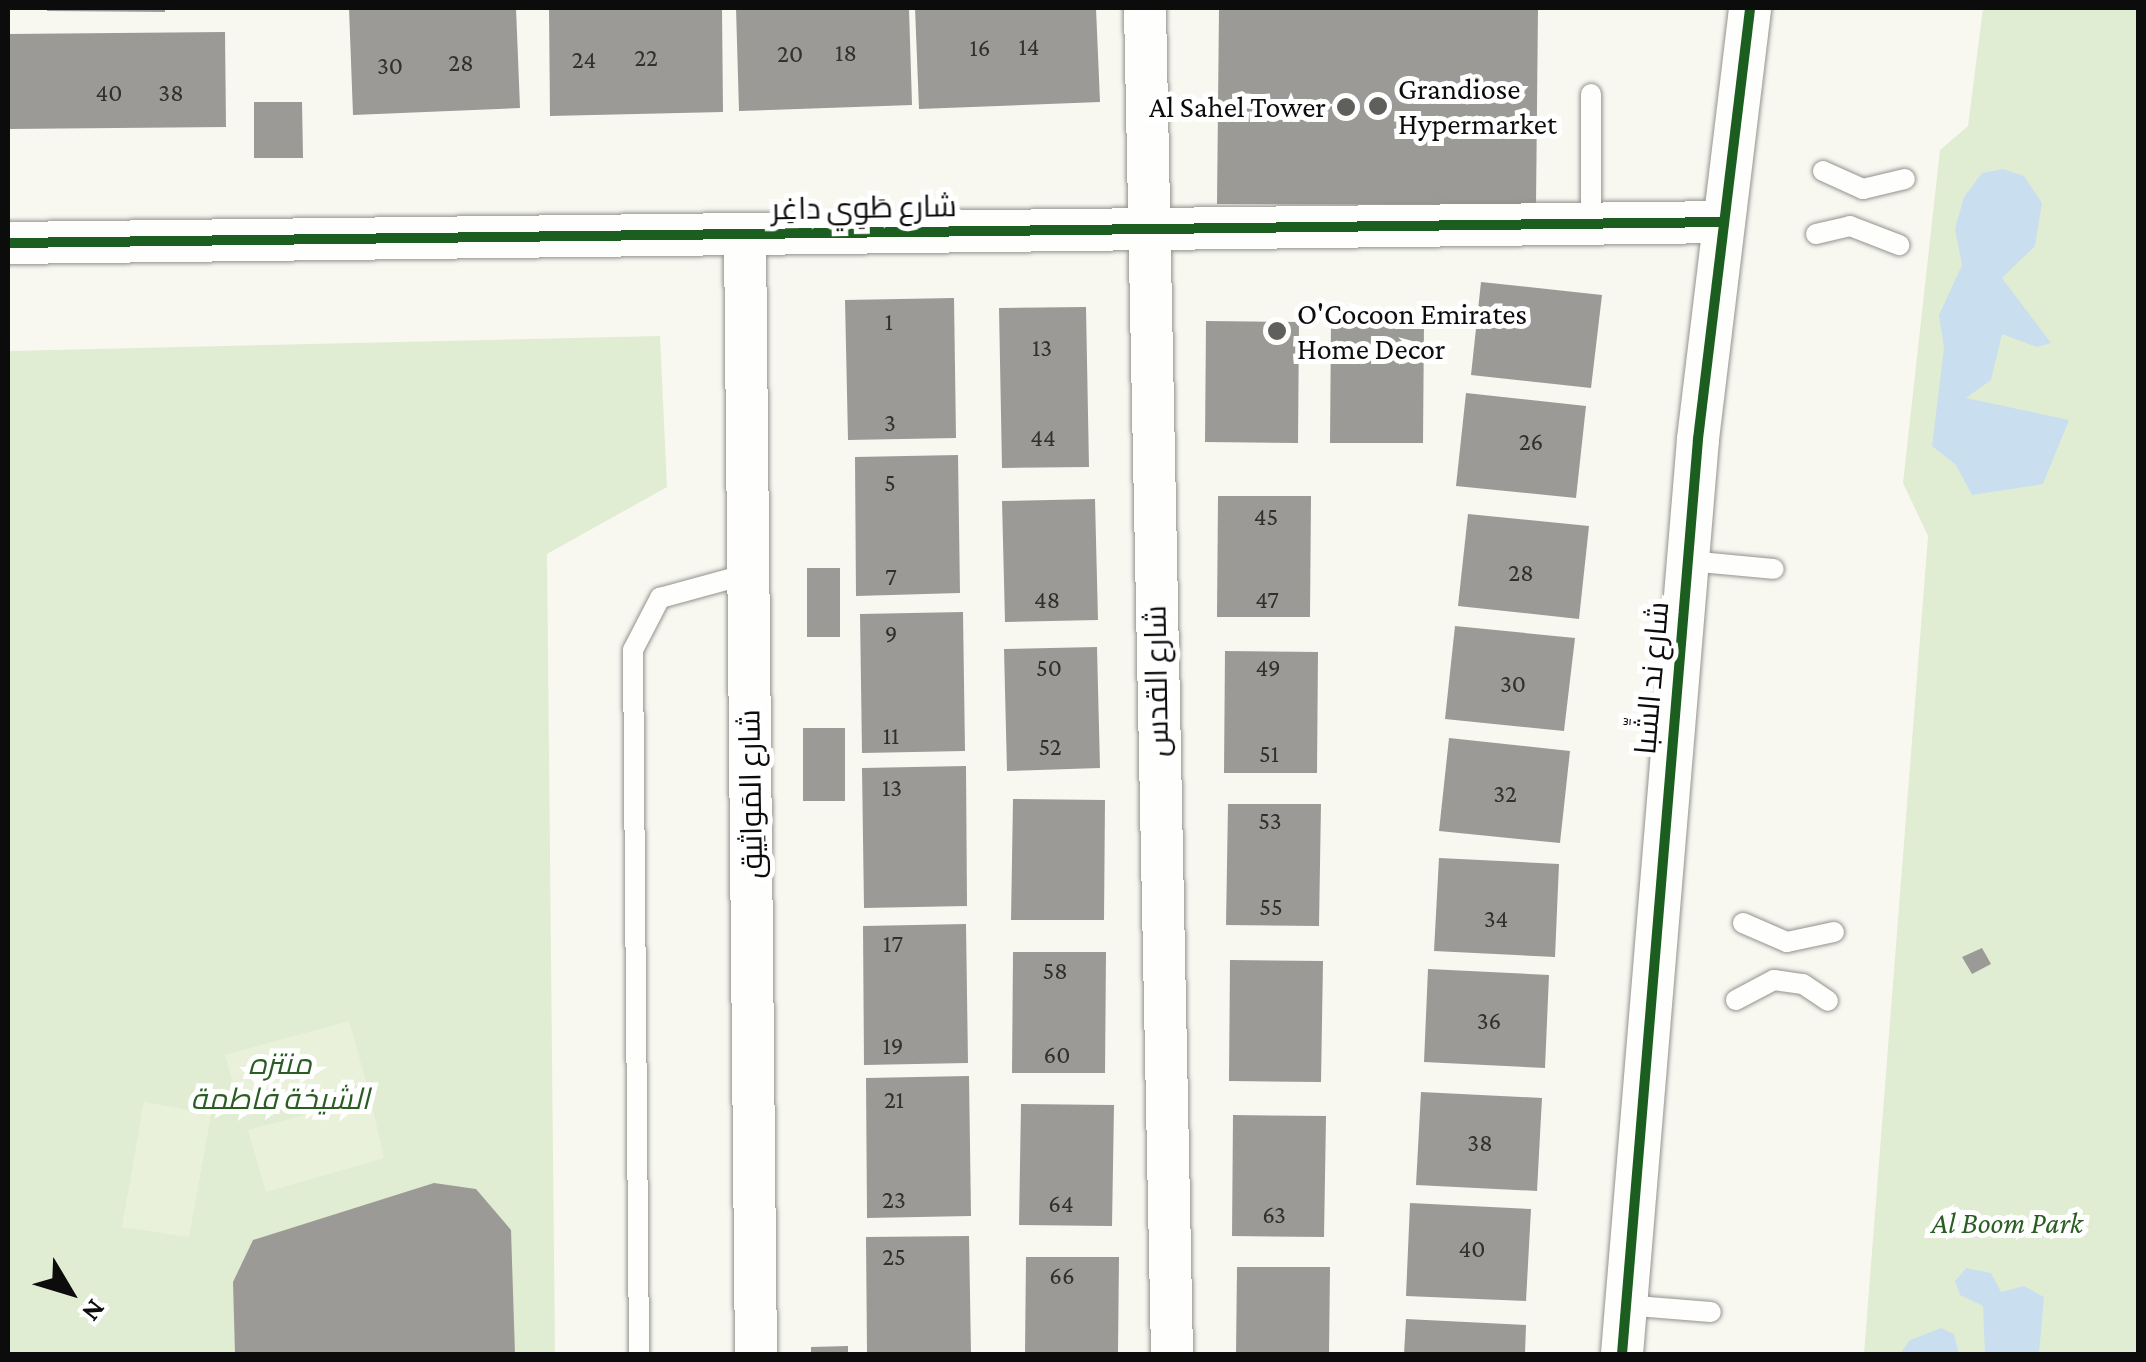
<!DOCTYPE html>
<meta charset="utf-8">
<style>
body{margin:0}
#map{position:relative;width:2146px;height:1362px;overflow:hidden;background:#f9f8f0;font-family:"Crimson Pro",Cairo,serif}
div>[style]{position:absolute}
.green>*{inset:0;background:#e0edd2}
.pitch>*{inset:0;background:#eaf1db}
.water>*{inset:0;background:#c9dff0}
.building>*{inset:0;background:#9c9a96}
.roads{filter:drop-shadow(0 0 2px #93928f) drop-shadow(0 0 2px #93928f)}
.service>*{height:20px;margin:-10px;padding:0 10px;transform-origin:10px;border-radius:10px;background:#fefefd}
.minor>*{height:42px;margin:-21px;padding:0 21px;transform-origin:21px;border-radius:21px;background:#fefefd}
.cycleway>*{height:10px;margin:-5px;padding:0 5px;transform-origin:5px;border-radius:5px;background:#1b5e20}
.dots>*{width:28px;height:28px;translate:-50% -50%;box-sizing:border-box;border:5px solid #fff;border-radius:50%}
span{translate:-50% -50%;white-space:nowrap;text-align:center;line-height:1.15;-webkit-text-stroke:10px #fff;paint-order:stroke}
.number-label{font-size:25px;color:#30302e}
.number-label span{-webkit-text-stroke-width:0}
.poi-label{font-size:30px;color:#0c0c0c}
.left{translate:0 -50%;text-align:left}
.right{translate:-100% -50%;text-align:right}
.street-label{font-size:30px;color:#0c0c0c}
.park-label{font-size:30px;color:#295d22;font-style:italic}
.frame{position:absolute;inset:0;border:10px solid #0c0c0c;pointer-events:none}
.north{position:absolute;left:20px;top:1242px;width:100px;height:100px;-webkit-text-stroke:8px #fff;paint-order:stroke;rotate:128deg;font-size:28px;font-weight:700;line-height:40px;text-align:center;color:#0c0c0c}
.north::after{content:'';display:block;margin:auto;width:35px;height:45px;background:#0c0c0c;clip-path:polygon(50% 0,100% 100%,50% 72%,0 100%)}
</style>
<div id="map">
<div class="green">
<div style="clip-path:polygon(1983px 8px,2138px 8px,2138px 1354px,1864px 1354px,1928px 536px,1903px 483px,1940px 150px,1968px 126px)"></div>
<div style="clip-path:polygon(660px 336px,667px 487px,547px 554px,555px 1354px,8px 1354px,8px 351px)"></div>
</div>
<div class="pitch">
<div style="clip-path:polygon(349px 1021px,366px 1082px,243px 1117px,225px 1055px)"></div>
<div style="clip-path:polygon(370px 1098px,384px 1158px,266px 1192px,248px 1130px)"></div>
<div style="clip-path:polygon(144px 1102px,211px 1114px,189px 1237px,122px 1227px)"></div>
</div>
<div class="water">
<div style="clip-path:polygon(2003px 169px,2024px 176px,2042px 203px,2035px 246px,2002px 278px,2051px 343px,2037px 347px,2002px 334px,1991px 380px,1966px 398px,2069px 420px,2043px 484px,1972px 495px,1956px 465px,1932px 446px,1944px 348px,1939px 315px,1962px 265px,1955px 229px,1964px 197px,1982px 173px)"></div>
<div style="clip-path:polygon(1966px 1268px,1991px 1273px,2001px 1292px,2024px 1286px,2044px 1297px,2039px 1354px,1985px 1354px,1983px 1306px,1960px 1295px,1955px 1281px)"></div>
<div style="clip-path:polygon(1941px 1328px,1954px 1334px,1959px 1354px,1900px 1354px,1910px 1340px)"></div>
</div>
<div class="building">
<div style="clip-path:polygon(47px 8px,165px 8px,165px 12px,47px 11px)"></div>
<div style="clip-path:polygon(349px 8px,516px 8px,520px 108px,353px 115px)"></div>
<div style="clip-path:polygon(549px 8px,722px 8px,723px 112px,550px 116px)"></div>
<div style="clip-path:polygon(736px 8px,909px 8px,912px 105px,739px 111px)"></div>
<div style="clip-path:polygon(915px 8px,1096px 8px,1100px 102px,919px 109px)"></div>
<div style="clip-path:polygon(1219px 8px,1538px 8px,1536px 205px,1217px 204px)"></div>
<div style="clip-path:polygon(225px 32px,226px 127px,8px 129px,8px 34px)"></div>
<div style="clip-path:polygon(254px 102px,302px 102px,303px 158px,254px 158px)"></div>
<div style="clip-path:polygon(1481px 282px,1602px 295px,1591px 388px,1471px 375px)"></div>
<div style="clip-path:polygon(954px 298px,956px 438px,848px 440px,845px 300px)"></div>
<div style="clip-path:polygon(1086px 307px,1089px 467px,1002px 468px,999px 308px)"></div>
<div style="clip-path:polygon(1206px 321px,1299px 322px,1298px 443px,1205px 442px)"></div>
<div style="clip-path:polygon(1331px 321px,1424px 322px,1423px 443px,1330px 443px)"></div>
<div style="clip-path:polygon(1466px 393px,1586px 406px,1576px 498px,1456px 486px)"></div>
<div style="clip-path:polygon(958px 455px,960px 593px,856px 596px,855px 457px)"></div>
<div style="clip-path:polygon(1218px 496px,1311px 496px,1310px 617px,1217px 617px)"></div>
<div style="clip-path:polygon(1095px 499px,1098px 620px,1005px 622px,1002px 501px)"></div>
<div style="clip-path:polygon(1468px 514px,1589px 526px,1579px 619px,1458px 606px)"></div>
<div style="clip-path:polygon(807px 568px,840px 568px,840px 637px,807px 637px)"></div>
<div style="clip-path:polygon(963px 612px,965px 751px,862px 753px,860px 614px)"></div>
<div style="clip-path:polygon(1455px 626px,1575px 638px,1564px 731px,1445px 719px)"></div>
<div style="clip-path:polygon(1097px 647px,1100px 768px,1007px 771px,1004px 649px)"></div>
<div style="clip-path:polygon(1225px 651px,1318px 652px,1317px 773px,1224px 773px)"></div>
<div style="clip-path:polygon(803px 728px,845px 728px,845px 801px,803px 801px)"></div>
<div style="clip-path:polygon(1449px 738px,1570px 751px,1560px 843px,1439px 831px)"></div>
<div style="clip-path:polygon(966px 766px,967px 906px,864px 908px,862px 768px)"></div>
<div style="clip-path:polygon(1013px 799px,1105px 800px,1104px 920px,1011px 920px)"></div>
<div style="clip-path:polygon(1228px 804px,1321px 804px,1319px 926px,1226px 925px)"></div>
<div style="clip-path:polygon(1439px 858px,1559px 864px,1555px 957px,1434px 951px)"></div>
<div style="clip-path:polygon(966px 924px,968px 1063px,864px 1065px,863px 926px)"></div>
<div style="clip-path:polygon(1982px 948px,1991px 964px,1972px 974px,1962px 957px)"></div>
<div style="clip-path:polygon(1013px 952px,1106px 952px,1105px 1073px,1012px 1073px)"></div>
<div style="clip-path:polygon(1230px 960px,1323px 961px,1321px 1082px,1229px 1081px)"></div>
<div style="clip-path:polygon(1428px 969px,1549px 975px,1545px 1068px,1424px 1062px)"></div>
<div style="clip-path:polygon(969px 1076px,971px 1216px,867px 1218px,866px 1078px)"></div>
<div style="clip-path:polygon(1421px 1092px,1542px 1098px,1537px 1191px,1416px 1185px)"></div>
<div style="clip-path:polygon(1021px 1104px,1114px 1105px,1112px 1226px,1019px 1225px)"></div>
<div style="clip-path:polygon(1233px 1115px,1326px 1116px,1324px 1237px,1232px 1236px)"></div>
<div style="clip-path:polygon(434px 1183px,476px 1189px,511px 1230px,515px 1354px,235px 1354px,233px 1282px,253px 1240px)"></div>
<div style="clip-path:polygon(1410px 1203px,1531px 1209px,1526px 1301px,1406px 1296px)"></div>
<div style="clip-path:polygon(969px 1236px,971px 1354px,867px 1354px,866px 1237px)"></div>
<div style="clip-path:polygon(1026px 1257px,1119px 1257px,1118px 1354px,1025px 1354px)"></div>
<div style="clip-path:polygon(1237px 1267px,1330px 1267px,1329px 1354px,1236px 1354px)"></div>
<div style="clip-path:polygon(1406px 1319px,1526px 1325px,1525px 1354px,1404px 1354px)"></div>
<div style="clip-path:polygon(848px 1346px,848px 1354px,811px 1354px,811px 1347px)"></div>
</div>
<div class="roads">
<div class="service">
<div style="left:1823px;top:171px;width:44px;rotate:24.2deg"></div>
<div style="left:1863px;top:189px;width:43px;rotate:-13.4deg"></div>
<div style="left:1591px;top:224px;width:130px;rotate:-90deg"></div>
<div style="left:1816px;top:234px;width:35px;rotate:-13deg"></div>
<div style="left:1850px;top:226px;width:53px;rotate:21.2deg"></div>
<div style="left:1688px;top:561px;width:86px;rotate:5.3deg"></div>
<div style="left:1743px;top:923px;width:48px;rotate:23.4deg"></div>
<div style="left:1787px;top:942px;width:48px;rotate:-12deg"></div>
<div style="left:1736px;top:1000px;width:43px;rotate:-27.8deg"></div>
<div style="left:1774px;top:980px;width:29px;rotate:8deg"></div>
<div style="left:1803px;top:984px;width:30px;rotate:34deg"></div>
<div style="left:1624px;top:1305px;width:87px;rotate:4.6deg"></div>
<div style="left:639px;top:1354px;width:704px;rotate:-90.49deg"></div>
<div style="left:633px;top:650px;width:59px;rotate:-62.6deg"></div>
<div style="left:660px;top:598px;width:91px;rotate:-15.3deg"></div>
</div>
<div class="minor">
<div style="left:1145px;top:8px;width:1346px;rotate:88.85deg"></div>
<div style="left:745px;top:234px;width:1120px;rotate:89.44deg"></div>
<div style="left:8px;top:243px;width:1714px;rotate:-0.7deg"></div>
<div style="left:1622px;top:1354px;width:918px;rotate:-85.25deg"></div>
<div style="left:1698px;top:439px;width:434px;rotate:-83.1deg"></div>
</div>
</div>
<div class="cycleway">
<div style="left:8px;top:243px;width:1714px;rotate:-0.7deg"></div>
<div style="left:1622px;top:1354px;width:918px;rotate:-85.25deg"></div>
<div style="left:1698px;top:439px;width:434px;rotate:-83.1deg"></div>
</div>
<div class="dots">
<div style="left:1378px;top:106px;background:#5f5f5c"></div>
<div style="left:1346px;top:107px;background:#5f5f5c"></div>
<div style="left:1277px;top:331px;background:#5f5f5c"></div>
</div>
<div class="number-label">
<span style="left:1029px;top:47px">14</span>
<span style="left:980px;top:48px">16</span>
<span style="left:846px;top:53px">18</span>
<span style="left:790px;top:54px">20</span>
<span style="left:646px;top:58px">22</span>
<span style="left:584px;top:60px">24</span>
<span style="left:461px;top:63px">28</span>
<span style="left:390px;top:66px">30</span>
<span style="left:109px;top:93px">40</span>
<span style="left:171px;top:93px">38</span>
<span style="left:889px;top:322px">1</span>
<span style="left:1042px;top:348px">13</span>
<span style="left:890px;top:423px">3</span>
<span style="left:1043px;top:438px">44</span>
<span style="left:1531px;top:442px">26</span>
<span style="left:890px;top:483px">5</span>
<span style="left:1266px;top:517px">45</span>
<span style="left:1521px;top:573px">28</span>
<span style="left:891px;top:577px">7</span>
<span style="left:1047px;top:600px">48</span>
<span style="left:1267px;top:600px">47</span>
<span style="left:891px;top:634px">9</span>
<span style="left:1049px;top:668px">50</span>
<span style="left:1268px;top:668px">49</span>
<span style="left:1513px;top:684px">30</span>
<span style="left:891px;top:736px">11</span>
<span style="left:1050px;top:747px">52</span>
<span style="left:1269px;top:754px">51</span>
<span style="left:892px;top:788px">13</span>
<span style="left:1505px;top:794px">32</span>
<span style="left:1270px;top:821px">53</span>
<span style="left:1271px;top:907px">55</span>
<span style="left:1496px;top:919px">34</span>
<span style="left:893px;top:944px">17</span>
<span style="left:1055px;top:971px">58</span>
<span style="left:1489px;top:1021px">36</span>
<span style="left:893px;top:1046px">19</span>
<span style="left:1057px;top:1055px">60</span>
<span style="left:894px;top:1100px">21</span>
<span style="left:1480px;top:1143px">38</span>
<span style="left:894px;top:1200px">23</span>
<span style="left:1061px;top:1204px">64</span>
<span style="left:1274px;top:1215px">63</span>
<span style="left:1472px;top:1249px">40</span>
<span style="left:894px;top:1257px">25</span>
<span style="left:1062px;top:1276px">66</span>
</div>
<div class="poi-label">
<span class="left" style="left:1398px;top:106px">Grandiose<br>Hypermarket</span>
<span class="right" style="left:1326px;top:107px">Al Sahel Tower</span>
<span class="left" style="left:1297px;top:331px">O'Cocoon Emirates<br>Home Decor</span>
</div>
<div class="street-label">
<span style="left:864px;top:208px;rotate:-1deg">شارع طَوِي داغِر</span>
<span style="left:1652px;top:678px;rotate:-85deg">شارع ند الشِّبا</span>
<span style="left:1157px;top:681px;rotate:-91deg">شارع القدس</span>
<span style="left:751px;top:794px;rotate:-91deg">شارع المَواثِيق</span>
</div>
<div class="park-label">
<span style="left:280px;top:1081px">منتزه<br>الشيخة فاطمة</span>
<span style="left:2007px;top:1223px">Al Boom Park</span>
</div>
<div class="frame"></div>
<div class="north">N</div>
</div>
